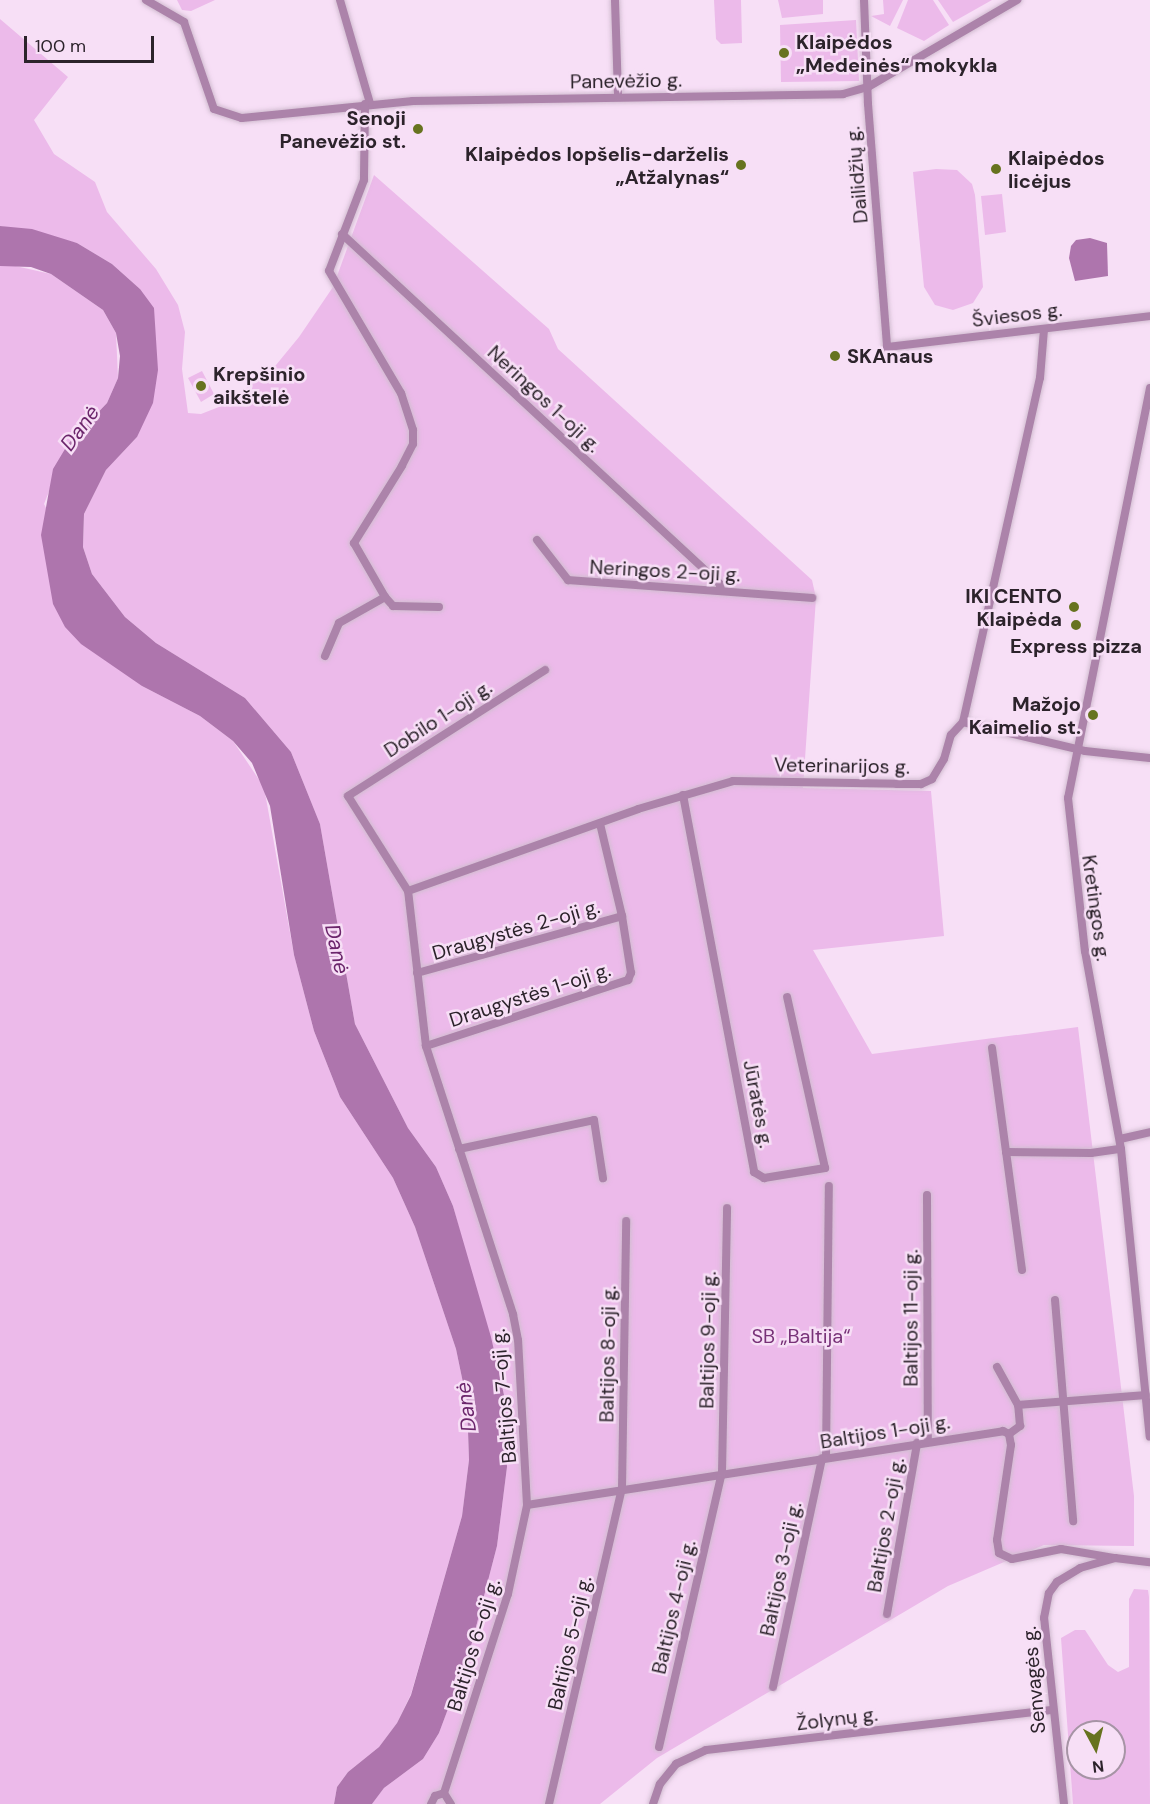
<!DOCTYPE html>
<meta charset="utf-8">
<style>
body{margin:0}
#map{position:relative;width:1150px;height:1804px;overflow:hidden;background:#f7dff6;font-family:"DM Sans",sans-serif}
div>[style]{position:absolute}
.green>*{inset:0;background:#ecbaea}
.water>*{inset:0;background:#ae75ad}
.roads{filter:drop-shadow(0 0 2px #d2bdd1) drop-shadow(0 0 2px #d2bdd1)}
.street>*{height:8px;margin:-4px;padding:0 4px;transform-origin:4px;border-radius:4px;background:#ac83aa}
.dots>*{width:16px;height:16px;translate:-50% -50%;box-sizing:border-box;border:3px solid #f7dff6;border-radius:50%}
span{translate:-50% -50%;white-space:nowrap;text-align:center;line-height:1.15;-webkit-text-stroke:5px #f7dff6;paint-order:stroke}
.poi-label{font-size:20px;color:#2c232b;font-weight:700}
.left{translate:0 -50%;text-align:left}
.right{translate:-100% -50%;text-align:right}
.street-label{font-size:20px;color:#2c232b}
.park-label{font-size:20px;color:#783278}
.water-label{font-size:21px;color:#6b256b;font-style:italic}
.north{position:absolute;left:1066px;top:1720px;width:60px;height:60px;box-sizing:border-box;background:#f7dff6;border:2px solid #a694a5;border-radius:50%;rotate:173deg;font-size:16px;font-weight:700;line-height:24px;text-align:center;color:#2c232b}
.north::after{content:'';display:block;margin:auto;width:21px;height:27px;background:#67731f;clip-path:polygon(50% 0,100% 100%,50% 72%,0 100%)}
.scale{position:absolute;left:24px;top:36px;width:130px;height:27px;box-sizing:border-box;border:3px solid #2c232b;border-top:0;padding-left:8px;font-size:18px;line-height:21px;white-space:nowrap;color:#2c232b;-webkit-text-stroke:4px #f7dff6;paint-order:stroke}
</style>
<div id="map">
<div class="green">
<div style="clip-path:polygon(177px 0,215px 0,191px 11px,182px 10px)"></div>
<div style="clip-path:polygon(714px 0,741px 0,742px 43px,721px 44px,716px 39px)"></div>
<div style="clip-path:polygon(778px 0,823px 0,823px 14px,782px 18px)"></div>
<div style="clip-path:polygon(883px 0,903px 0,890px 26px,871px 16px,884px 14px)"></div>
<div style="clip-path:polygon(908px 0,933px 0,949px 25px,924px 41px,897px 28px)"></div>
<div style="clip-path:polygon(938px 0,992px 0,953px 22px)"></div>
<div style="clip-path:polygon(0 19px,68px 77px,34px 120px,54px 154px,95px 182px,107px 212px,156px 269px,178px 305px,185px 332px,182px 369px,188px 413px,201px 414px,224px 405px,276px 365px,299px 337px,333px 287px,374px 175px,549px 329px,558px 349px,812px 580px,816px 598px,803px 788px,931px 791px,944px 936px,813px 950px,872px 1054px,1078px 1027px,1134px 1496px,1134px 1546px,1044px 1545px,948px 1586px,657px 1758px,600px 1804px,372px 1804px,384px 1788px,423px 1759px,439px 1733px,470px 1650px,497px 1546px,507px 1467px,504px 1395px,453px 1206px,436px 1167px,408px 1128px,355px 1024px,320px 824px,291px 752px,245px 698px,156px 643px,125px 617px,92px 574px,83px 547px,84px 514px,106px 470px,137px 437px,140px 289px,112px 264px,77px 243px,0 226px)"></div>
<div style="clip-path:polygon(856px 20px,859px 81px,781px 82px,780px 25px)"></div>
<div style="clip-path:polygon(936px 169px,957px 170px,972px 184px,975px 195px,983px 287px,973px 303px,953px 310px,935px 305px,924px 287px,913px 172px)"></div>
<div style="clip-path:polygon(1002px 194px,1006px 232px,985px 235px,981px 196px)"></div>
<div style="clip-path:polygon(11px 265px,51px 274px,103px 310px,116px 333px,118px 378px,107px 403px,68px 444px,44px 504px,142px 686px,200px 716px,233px 741px,264px 787px,294px 955px,314px 1031px,340px 1097px,393px 1178px,415px 1227px,456px 1349px,467px 1402px,469px 1460px,462px 1516px,411px 1694px,397px 1723px,379px 1747px,348px 1772px,337px 1787px,334px 1804px,0 1804px,0 266px)"></div>
<div style="clip-path:polygon(202px 371px,214px 394px,201px 402px,188px 378px)"></div>
<div style="clip-path:polygon(evenodd,1134px 1589px,1148px 1590px,1149px 1597px,1150px 1804px,1073px 1804px,1061px 1638px,1075px 1630px,1085px 1630px,1108px 1665px,1118px 1672px,1129px 1667px,1129px 1599px,1134px 1589px,1078px 1732px,1114px 1732px,1114px 1768px,1078px 1768px,1078px 1732px)"></div>
</div>
<div class="water">
<div style="clip-path:polygon(0 226px,32px 229px,77px 243px,112px 264px,140px 289px,154px 308px,158px 370px,153px 403px,137px 437px,106px 470px,84px 514px,83px 547px,92px 574px,125px 617px,156px 643px,245px 698px,291px 752px,320px 824px,355px 1024px,408px 1128px,436px 1167px,453px 1206px,491px 1337px,504px 1395px,507px 1467px,497px 1546px,470px 1650px,439px 1733px,423px 1759px,384px 1788px,372px 1804px,334px 1804px,337px 1787px,348px 1772px,379px 1747px,397px 1723px,411px 1695px,462px 1516px,469px 1460px,467px 1402px,456px 1349px,415px 1227px,393px 1178px,340px 1097px,314px 1031px,294px 955px,270px 806px,252px 763px,233px 741px,200px 716px,142px 686px,81px 644px,65px 627px,53px 604px,41px 535px,53px 469px,68px 444px,107px 403px,118px 378px,120px 356px,116px 333px,103px 310px,51px 274px,31px 267px,0 266px)"></div>
<div style="clip-path:polygon(1090px 238px,1107px 243px,1108px 276px,1075px 281px,1069px 258px,1071px 246px,1076px 240px)"></div>
</div>
<div class="roads">
<div class="street">
<div style="left:146px;top:0;width:44px;rotate:30.1deg"></div>
<div style="left:184px;top:22px;width:92px;rotate:71deg"></div>
<div style="left:214px;top:109px;width:29px;rotate:18deg"></div>
<div style="left:242px;top:118px;width:172px;rotate:-5.7deg"></div>
<div style="left:413px;top:101px;width:430px;rotate:-0.9deg"></div>
<div style="left:843px;top:94px;width:26px;rotate:-16deg"></div>
<div style="left:868px;top:87px;width:173px;rotate:-30.3deg"></div>
<div style="left:340px;top:0;width:107px;rotate:73.8deg"></div>
<div style="left:615px;top:0;width:97px;rotate:88.2deg"></div>
<div style="left:864px;top:0;width:104px;rotate:87.8deg"></div>
<div style="left:868px;top:104px;width:244px;rotate:85.5deg"></div>
<div style="left:887px;top:347px;width:265px;rotate:-6.7deg"></div>
<div style="left:365px;top:104px;width:76px;rotate:90.8deg"></div>
<div style="left:364px;top:180px;width:97px;rotate:111deg"></div>
<div style="left:329px;top:271px;width:142px;rotate:59.5deg"></div>
<div style="left:401px;top:393px;width:39px;rotate:72deg"></div>
<div style="left:413px;top:430px;width:14px;rotate:90deg"></div>
<div style="left:413px;top:444px;width:25px;rotate:117deg"></div>
<div style="left:402px;top:466px;width:91px;rotate:121.9deg"></div>
<div style="left:354px;top:543px;width:62px;rotate:60.1deg"></div>
<div style="left:342px;top:234px;width:514px;rotate:42.79deg"></div>
<div style="left:719px;top:583px;width:6px;rotate:72deg"></div>
<div style="left:1150px;top:388px;width:418px;rotate:101.3deg"></div>
<div style="left:1068px;top:798px;width:154px;rotate:83.7deg"></div>
<div style="left:1085px;top:951px;width:201px;rotate:79.7deg"></div>
<div style="left:1121px;top:1149px;width:289px;rotate:84.3deg"></div>
<div style="left:537px;top:540px;width:51px;rotate:52.2deg"></div>
<div style="left:568px;top:580px;width:245px;rotate:4.2deg"></div>
<div style="left:325px;top:656px;width:36px;rotate:-67deg"></div>
<div style="left:339px;top:623px;width:53px;rotate:-29.5deg"></div>
<div style="left:385px;top:597px;width:12px;rotate:48deg"></div>
<div style="left:393px;top:606px;width:46px;rotate:1.2deg"></div>
<div style="left:963px;top:722px;width:125px;rotate:13.4deg"></div>
<div style="left:1085px;top:751px;width:65px;rotate:6.1deg"></div>
<div style="left:683px;top:795px;width:384px;rotate:79.3deg"></div>
<div style="left:754px;top:1172px;width:12px;rotate:31deg"></div>
<div style="left:764px;top:1178px;width:62px;rotate:-9.3deg"></div>
<div style="left:825px;top:1168px;width:175px;rotate:-102.5deg"></div>
<div style="left:408px;top:891px;width:244px;rotate:-19.6deg"></div>
<div style="left:638px;top:809px;width:99px;rotate:-16.4deg"></div>
<div style="left:733px;top:781px;width:164px;rotate:1deg"></div>
<div style="left:897px;top:784px;width:24px"></div>
<div style="left:921px;top:784px;width:12px;rotate:-24deg"></div>
<div style="left:932px;top:779px;width:23px;rotate:-59deg"></div>
<div style="left:944px;top:759px;width:25px;rotate:-74deg"></div>
<div style="left:951px;top:735px;width:18px;rotate:-47deg"></div>
<div style="left:963px;top:722px;width:353px;rotate:-77.4deg"></div>
<div style="left:1040px;top:378px;width:49px;rotate:-85.3deg"></div>
<div style="left:417px;top:973px;width:213px;rotate:-15.5deg"></div>
<div style="left:426px;top:1046px;width:213px;rotate:-18.1deg"></div>
<div style="left:628px;top:980px;width:8px;rotate:-67deg"></div>
<div style="left:631px;top:973px;width:58px;rotate:-99deg"></div>
<div style="left:622px;top:916px;width:95px;rotate:-103.4deg"></div>
<div style="left:992px;top:1048px;width:224px;rotate:82.3deg"></div>
<div style="left:1120px;top:1139px;width:31px;rotate:-13deg"></div>
<div style="left:459px;top:1149px;width:138px;rotate:-12.1deg"></div>
<div style="left:594px;top:1120px;width:59px;rotate:81.2deg"></div>
<div style="left:1006px;top:1152px;width:85px;rotate:0.7deg"></div>
<div style="left:1091px;top:1153px;width:30px;rotate:-8deg"></div>
<div style="left:927px;top:1195px;width:246px;rotate:89.8deg"></div>
<div style="left:1055px;top:1300px;width:222px;rotate:85.3deg"></div>
<div style="left:997px;top:1367px;width:43px;rotate:61.1deg"></div>
<div style="left:1009px;top:1434px;width:14px;rotate:-36deg"></div>
<div style="left:1020px;top:1426px;width:21px;rotate:-95deg"></div>
<div style="left:1018px;top:1405px;width:128px;rotate:-4.5deg"></div>
<div style="left:826px;top:1457px;width:271px;rotate:-89.4deg"></div>
<div style="left:527px;top:1505px;width:482px;rotate:-8.8deg"></div>
<div style="left:1003px;top:1431px;width:7px;rotate:27deg"></div>
<div style="left:1009px;top:1434px;width:11px;rotate:80deg"></div>
<div style="left:1011px;top:1445px;width:96px;rotate:98.4deg"></div>
<div style="left:997px;top:1540px;width:13px;rotate:81deg"></div>
<div style="left:999px;top:1553px;width:14px;rotate:25deg"></div>
<div style="left:1012px;top:1559px;width:50px;rotate:-11.5deg"></div>
<div style="left:1061px;top:1549px;width:55px;rotate:9.5deg"></div>
<div style="left:887px;top:1614px;width:174px;rotate:-80deg"></div>
<div style="left:773px;top:1687px;width:234px;rotate:-77.9deg"></div>
<div style="left:659px;top:1747px;width:281px;rotate:-77.1deg"></div>
<div style="left:722px;top:1473px;width:265px;rotate:-88.9deg"></div>
<div style="left:444px;top:1793px;width:209px;rotate:-72.2deg"></div>
<div style="left:508px;top:1594px;width:91px;rotate:-77.9deg"></div>
<div style="left:527px;top:1505px;width:165px;rotate:-93.1deg"></div>
<div style="left:518px;top:1340px;width:26px;rotate:-101deg"></div>
<div style="left:513px;top:1314px;width:282px;rotate:-108deg"></div>
<div style="left:426px;top:1046px;width:156px;rotate:-96.6deg"></div>
<div style="left:408px;top:891px;width:112px;rotate:-122.3deg"></div>
<div style="left:348px;top:796px;width:234px;rotate:-32.6deg"></div>
<div style="left:444px;top:1793px;width:13px;rotate:58deg"></div>
<div style="left:431px;top:1804px;width:9px;rotate:-63deg"></div>
<div style="left:435px;top:1796px;width:9px;rotate:-18deg"></div>
<div style="left:549px;top:1804px;width:323px;rotate:-77deg"></div>
<div style="left:622px;top:1489px;width:268px;rotate:-89.1deg"></div>
<div style="left:653px;top:1804px;width:21px;rotate:-71deg"></div>
<div style="left:660px;top:1784px;width:26px;rotate:-51deg"></div>
<div style="left:676px;top:1764px;width:33px;rotate:-25deg"></div>
<div style="left:706px;top:1750px;width:348px;rotate:-6.6deg"></div>
<div style="left:1064px;top:1804px;width:187px;rotate:-96.1deg"></div>
<div style="left:1044px;top:1618px;width:25px;rotate:-79deg"></div>
<div style="left:1049px;top:1593px;width:14px;rotate:-54deg"></div>
<div style="left:1057px;top:1582px;width:27px;rotate:-31deg"></div>
<div style="left:1080px;top:1568px;width:36px;rotate:-16deg"></div>
<div style="left:1115px;top:1558px;width:35px;rotate:7deg"></div>
</div>
</div>
<div class="dots">
<div style="left:784px;top:53px;background:#67731f"></div>
<div style="left:418px;top:129px;background:#67731f"></div>
<div style="left:741px;top:165px;background:#67731f"></div>
<div style="left:996px;top:169px;background:#67731f"></div>
<div style="left:835px;top:356px;background:#67731f"></div>
<div style="left:201px;top:386px;background:#67731f"></div>
<div style="left:1074px;top:607px;background:#67731f"></div>
<div style="left:1076px;top:625px;background:#67731f"></div>
<div style="left:1093px;top:715px;background:#67731f"></div>
</div>
<div class="poi-label">
<span class="left" style="left:796px;top:54px">Klaipėdos<br>„Medeinės“ mokykla</span>
<span class="right" style="left:406px;top:130px">Senoji<br>Panevėžio st.</span>
<span class="right" style="left:729px;top:166px">Klaipėdos lopšelis-darželis<br>„Atžalynas“</span>
<span class="left" style="left:1008px;top:170px">Klaipėdos<br>licėjus</span>
<span class="left" style="left:847px;top:356px">SKAnaus</span>
<span class="left" style="left:213px;top:386px">Krepšinio<br>aikštelė</span>
<span class="right" style="left:1062px;top:608px">IKI CENTO<br>Klaipėda</span>
<span style="left:1076px;top:646px">Express pizza</span>
<span class="right" style="left:1081px;top:716px">Mažojo<br>Kaimelio st.</span>
</div>
<div class="street-label">
<span style="left:626px;top:81px;rotate:-1deg">Panevėžio g.</span>
<span style="left:857px;top:175px;rotate:-95deg">Dailidžių g.</span>
<span style="left:1017px;top:315px;rotate:-7deg">Šviesos g.</span>
<span style="left:544px;top:399px;rotate:43deg">Neringos 1-oji g.</span>
<span style="left:665px;top:571px;rotate:3deg">Neringos 2-oji g.</span>
<span style="left:438px;top:719px;rotate:-33deg">Dobilo 1-oji g.</span>
<span style="left:842px;top:766px;rotate:1deg">Veterinarijos g.</span>
<span style="left:1096px;top:908px;rotate:82deg">Kretingos g.</span>
<span style="left:516px;top:930px;rotate:-16deg">Draugystės 2-oji g.</span>
<span style="left:530px;top:995px;rotate:-18deg">Draugystės 1-oji g.</span>
<span style="left:758px;top:1104px;rotate:79deg">Jūratės g.</span>
<span style="left:911px;top:1318px;rotate:-90deg">Baltijos 11-oji g.</span>
<span style="left:708px;top:1340px;rotate:-89deg">Baltijos 9-oji g.</span>
<span style="left:608px;top:1354px;rotate:-89deg">Baltijos 8-oji g.</span>
<span style="left:504px;top:1396px;rotate:-95deg">Baltijos 7-oji g.</span>
<span style="left:885px;top:1432px;rotate:-9deg">Baltijos 1-oji g.</span>
<span style="left:886px;top:1525px;rotate:-80deg">Baltijos 2-oji g.</span>
<span style="left:781px;top:1569px;rotate:-78deg">Baltijos 3-oji g.</span>
<span style="left:674px;top:1607px;rotate:-77deg">Baltijos 4-oji g.</span>
<span style="left:570px;top:1643px;rotate:-77deg">Baltijos 5-oji g.</span>
<span style="left:474px;top:1645px;rotate:-73deg">Baltijos 6-oji g.</span>
<span style="left:1034px;top:1680px;rotate:-95deg">Senvagės g.</span>
<span style="left:837px;top:1719px;rotate:-7deg">Žolynų g.</span>
</div>
<div class="park-label">
<span style="left:801px;top:1336px">SB „Baltija“</span>
</div>
<div class="water-label">
<span style="left:80px;top:428px;rotate:-54deg">Danė</span>
<span style="left:337px;top:949px;rotate:78deg">Danė</span>
<span style="left:466px;top:1407px;rotate:-97deg">Danė</span>
</div>
<div class="north">N</div>
<div class="scale">100 m</div>
</div>
